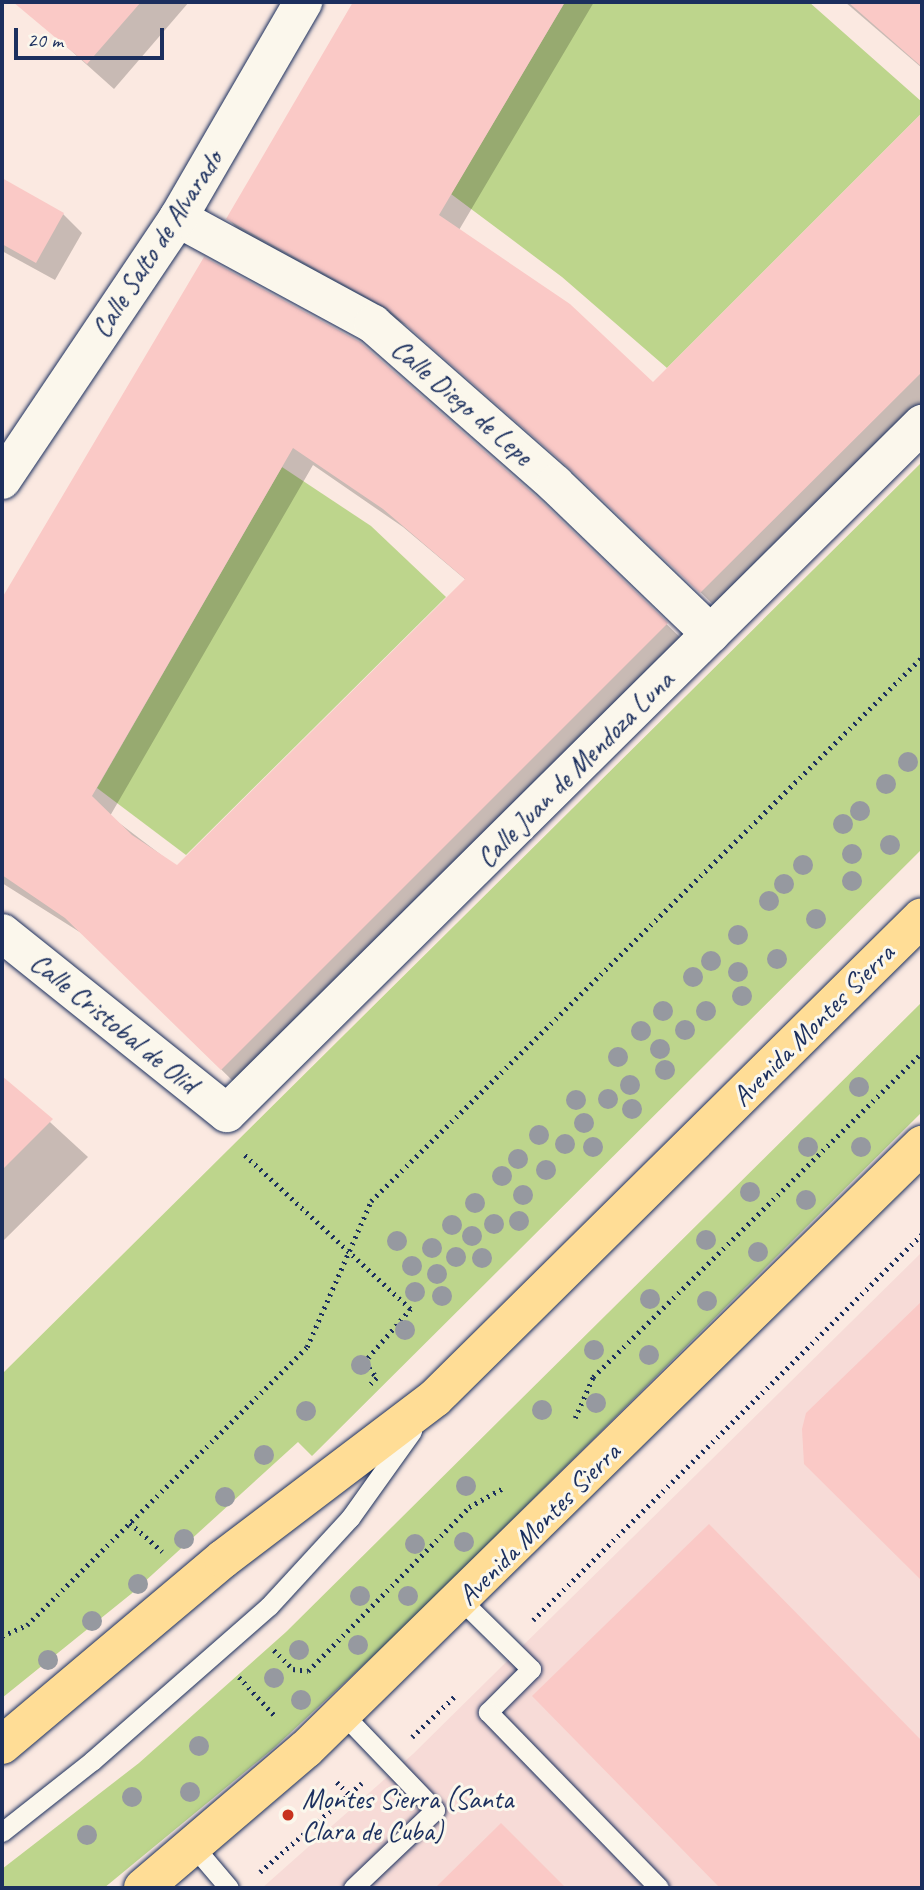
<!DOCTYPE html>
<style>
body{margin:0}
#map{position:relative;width:924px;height:1890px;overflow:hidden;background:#fbe9e1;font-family:Caveat,sans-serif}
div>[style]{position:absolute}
.built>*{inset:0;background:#f7dbd7}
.green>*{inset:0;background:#bdd58c}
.shadow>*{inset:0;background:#0003}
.building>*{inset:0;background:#fac9c6}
.path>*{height:4.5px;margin-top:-2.25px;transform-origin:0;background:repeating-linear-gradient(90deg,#1b2f5e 0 2px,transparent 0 7px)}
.roads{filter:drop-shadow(0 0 2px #1b2f5e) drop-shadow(0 0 2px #1b2f5e)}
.service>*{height:19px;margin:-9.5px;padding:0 9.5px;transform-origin:9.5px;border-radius:9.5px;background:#fbf7ec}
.minor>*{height:38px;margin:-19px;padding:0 19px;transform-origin:19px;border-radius:19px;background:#fbf7ec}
.primary>*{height:38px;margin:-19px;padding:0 19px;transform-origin:19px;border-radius:19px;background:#ffdd96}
.trees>*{width:20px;height:20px;margin:-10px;border-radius:50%;background:#9699a0}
.dots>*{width:19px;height:19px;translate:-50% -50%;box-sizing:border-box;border:4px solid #fbf7ec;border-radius:50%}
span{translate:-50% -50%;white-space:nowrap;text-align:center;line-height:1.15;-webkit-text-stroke:6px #fbf7ec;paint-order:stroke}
.street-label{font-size:28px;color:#1b2f5e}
.poi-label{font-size:28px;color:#1b2f5e}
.left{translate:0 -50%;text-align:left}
.frame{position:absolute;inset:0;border:4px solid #1b2f5e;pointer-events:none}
.scale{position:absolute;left:14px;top:28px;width:150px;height:32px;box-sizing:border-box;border:4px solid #1b2f5e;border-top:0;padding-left:9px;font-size:21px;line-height:24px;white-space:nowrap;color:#1b2f5e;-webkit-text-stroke:5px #fbf7ec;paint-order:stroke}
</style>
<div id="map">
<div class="built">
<div style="clip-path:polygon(922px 1252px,922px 1888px,262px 1888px,413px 1754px)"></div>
</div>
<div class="green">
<div style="clip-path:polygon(565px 2px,809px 2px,922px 102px,922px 113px,667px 368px,562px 277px,451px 194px)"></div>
<div style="clip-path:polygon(922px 462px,922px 849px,312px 1456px,298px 1442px,131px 1594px,2px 1698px,2px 1374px)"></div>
<div style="clip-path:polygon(282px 467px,371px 526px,446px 597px,186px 855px,97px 788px)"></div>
<div style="clip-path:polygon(922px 1002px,922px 1112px,399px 1632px,274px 1748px,104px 1888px,2px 1888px,2px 1869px,139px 1763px,286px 1632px)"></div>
</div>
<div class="shadow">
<div style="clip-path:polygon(41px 2px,189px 2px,114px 89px,30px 14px)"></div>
<div style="clip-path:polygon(355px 2px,594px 2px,459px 230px,653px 385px,922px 115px,922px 409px,719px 610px,590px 486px,408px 326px,247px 238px,228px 219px)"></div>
<div style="clip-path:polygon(845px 2px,922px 2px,922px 68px)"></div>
<div style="clip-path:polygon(2px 180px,63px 214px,82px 233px,55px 280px,2px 251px)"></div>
<div style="clip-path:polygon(evenodd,204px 259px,539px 501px,686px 643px,240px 1088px,86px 936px,2px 883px,2px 600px,204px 259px,313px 465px,403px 527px,466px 580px,177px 867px,110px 816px,313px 465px)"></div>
<div style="clip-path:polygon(2px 1078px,88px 1157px,2px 1242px)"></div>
<div style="clip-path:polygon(922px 1303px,922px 1579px,806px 1463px,808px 1414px)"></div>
<div style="clip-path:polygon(709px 1527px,922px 1743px,922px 1888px,723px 1888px,534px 1696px)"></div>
<div style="clip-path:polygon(501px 1825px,564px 1888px,438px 1888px)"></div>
</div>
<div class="building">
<div style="clip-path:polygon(13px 2px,141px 2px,87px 64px)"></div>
<div style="clip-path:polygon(353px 2px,565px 2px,439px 215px,570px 304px,653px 382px,922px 113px,922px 372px,700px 593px,569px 468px,387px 308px,226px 219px)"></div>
<div style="clip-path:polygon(848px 2px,922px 2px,922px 67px)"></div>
<div style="clip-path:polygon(2px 178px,64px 213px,36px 263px,2px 244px)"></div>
<div style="clip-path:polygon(evenodd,204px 257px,360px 342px,540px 500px,668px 623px,221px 1070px,65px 918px,2px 875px,2px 598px,204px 257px,293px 448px,383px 509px,465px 579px,177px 865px,132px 835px,92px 796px,293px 448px)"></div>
<div style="clip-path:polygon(2px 1076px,53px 1119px,2px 1170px)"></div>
<div style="clip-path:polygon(922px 1301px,922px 1581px,804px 1464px,802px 1429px,806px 1413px)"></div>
<div style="clip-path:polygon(709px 1524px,922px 1741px,922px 1888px,720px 1888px,532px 1696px)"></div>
<div style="clip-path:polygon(501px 1823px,566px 1888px,435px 1888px)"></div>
</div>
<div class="path">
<div style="left:245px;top:1155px;width:226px;rotate:42.9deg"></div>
<div style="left:411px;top:1309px;width:70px;rotate:131deg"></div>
<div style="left:365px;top:1362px;width:20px;rotate:53deg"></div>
<div style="left:377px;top:1378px;width:14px;rotate:135deg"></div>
<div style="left:575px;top:1418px;width:45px;rotate:-66.3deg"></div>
<div style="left:593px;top:1377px;width:462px;rotate:-44.6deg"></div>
<div style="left:130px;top:1523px;width:43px;rotate:41.2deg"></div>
<div style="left:533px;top:1620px;width:548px;rotate:-44.78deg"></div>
<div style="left:2px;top:1636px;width:27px;rotate:-24deg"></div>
<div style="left:27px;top:1625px;width:395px;rotate:-44.8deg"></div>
<div style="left:307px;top:1347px;width:159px;rotate:-66.3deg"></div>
<div style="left:371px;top:1201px;width:774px;rotate:-44.63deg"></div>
<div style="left:274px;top:1650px;width:27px;rotate:45deg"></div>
<div style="left:293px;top:1669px;width:15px;rotate:8deg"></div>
<div style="left:308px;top:1671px;width:230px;rotate:-45.5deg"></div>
<div style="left:469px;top:1507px;width:38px;rotate:-29deg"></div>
<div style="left:239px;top:1677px;width:54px;rotate:47.2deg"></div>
<div style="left:412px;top:1737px;width:58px;rotate:-43.6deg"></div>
<div style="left:337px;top:1782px;width:17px;rotate:45deg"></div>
<div style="left:260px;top:1872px;width:135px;rotate:-41.1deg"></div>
</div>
<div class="roads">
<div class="service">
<div style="left:462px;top:1601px;width:97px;rotate:44.6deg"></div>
<div style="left:531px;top:1669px;width:61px;rotate:135deg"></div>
<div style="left:488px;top:1712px;width:245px;rotate:45.8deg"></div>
<div style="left:343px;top:1714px;width:133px;rotate:46.2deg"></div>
<div style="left:435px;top:1810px;width:113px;rotate:136.4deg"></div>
<div style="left:2px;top:1832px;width:115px;rotate:-38.3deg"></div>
<div style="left:92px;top:1761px;width:235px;rotate:-41.2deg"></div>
<div style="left:269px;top:1606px;width:120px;rotate:-47.4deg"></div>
<div style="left:350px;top:1518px;width:107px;rotate:-54.5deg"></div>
<div style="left:195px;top:1848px;width:52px;rotate:49.6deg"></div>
</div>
<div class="minor">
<div style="left:178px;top:218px;width:222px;rotate:28.5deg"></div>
<div style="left:373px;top:324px;width:242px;rotate:41.3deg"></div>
<div style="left:555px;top:484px;width:216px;rotate:43.9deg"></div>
<div style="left:2px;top:480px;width:316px;rotate:-56.1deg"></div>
<div style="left:178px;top:218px;width:250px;rotate:-59.9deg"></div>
<div style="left:2px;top:933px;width:288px;rotate:38.7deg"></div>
<div style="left:227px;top:1113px;width:979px;rotate:-44.75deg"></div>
</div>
<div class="primary">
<div style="left:2px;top:1745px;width:289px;rotate:-40.1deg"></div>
<div style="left:223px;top:1559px;width:266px;rotate:-37.2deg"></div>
<div style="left:435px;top:1398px;width:684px;rotate:-44.64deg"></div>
<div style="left:143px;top:1888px;width:214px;rotate:-40.5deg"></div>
<div style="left:306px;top:1749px;width:863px;rotate:-44.44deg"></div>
</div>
</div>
<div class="trees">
<div style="left:908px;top:762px"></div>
<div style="left:886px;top:784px"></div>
<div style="left:860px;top:811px"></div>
<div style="left:843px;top:824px"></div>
<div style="left:890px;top:845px"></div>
<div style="left:852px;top:854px"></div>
<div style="left:803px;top:865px"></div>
<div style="left:852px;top:881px"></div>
<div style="left:784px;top:884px"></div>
<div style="left:769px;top:901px"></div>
<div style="left:816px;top:919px"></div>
<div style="left:738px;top:935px"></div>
<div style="left:777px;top:959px"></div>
<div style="left:711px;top:961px"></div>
<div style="left:738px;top:972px"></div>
<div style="left:693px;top:977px"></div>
<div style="left:742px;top:996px"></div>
<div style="left:663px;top:1011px"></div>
<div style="left:706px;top:1011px"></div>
<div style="left:685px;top:1030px"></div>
<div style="left:641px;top:1031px"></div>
<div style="left:660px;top:1049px"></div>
<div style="left:618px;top:1057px"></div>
<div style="left:665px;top:1070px"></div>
<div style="left:630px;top:1085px"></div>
<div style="left:859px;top:1087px"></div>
<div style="left:608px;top:1099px"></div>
<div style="left:576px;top:1100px"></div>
<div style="left:632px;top:1109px"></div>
<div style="left:584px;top:1123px"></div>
<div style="left:539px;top:1135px"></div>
<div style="left:565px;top:1144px"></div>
<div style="left:593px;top:1147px"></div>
<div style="left:808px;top:1147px"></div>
<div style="left:861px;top:1147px"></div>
<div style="left:518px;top:1159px"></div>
<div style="left:546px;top:1170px"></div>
<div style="left:502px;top:1176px"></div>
<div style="left:750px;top:1192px"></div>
<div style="left:523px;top:1195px"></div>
<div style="left:806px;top:1200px"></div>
<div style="left:475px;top:1203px"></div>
<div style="left:519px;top:1221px"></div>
<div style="left:494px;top:1224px"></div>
<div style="left:452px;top:1225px"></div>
<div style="left:472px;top:1236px"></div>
<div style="left:706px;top:1240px"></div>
<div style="left:397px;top:1241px"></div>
<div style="left:432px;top:1248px"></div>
<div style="left:758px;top:1252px"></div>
<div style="left:456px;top:1257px"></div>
<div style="left:482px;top:1258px"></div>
<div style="left:412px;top:1266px"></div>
<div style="left:437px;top:1274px"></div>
<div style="left:415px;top:1292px"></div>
<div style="left:442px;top:1296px"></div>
<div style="left:650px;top:1299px"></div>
<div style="left:707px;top:1301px"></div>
<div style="left:405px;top:1330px"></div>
<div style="left:594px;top:1350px"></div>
<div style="left:649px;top:1355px"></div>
<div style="left:361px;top:1365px"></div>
<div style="left:596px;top:1403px"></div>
<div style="left:542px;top:1410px"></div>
<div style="left:306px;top:1411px"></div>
<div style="left:264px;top:1455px"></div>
<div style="left:466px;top:1486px"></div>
<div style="left:225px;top:1497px"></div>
<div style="left:184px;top:1539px"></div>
<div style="left:464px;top:1542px"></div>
<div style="left:415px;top:1544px"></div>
<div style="left:138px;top:1584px"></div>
<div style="left:360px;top:1596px"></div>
<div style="left:408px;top:1596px"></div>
<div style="left:92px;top:1621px"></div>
<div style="left:358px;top:1645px"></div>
<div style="left:299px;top:1650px"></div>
<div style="left:48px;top:1660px"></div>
<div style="left:274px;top:1678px"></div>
<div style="left:301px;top:1700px"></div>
<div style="left:199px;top:1746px"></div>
<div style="left:190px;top:1792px"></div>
<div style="left:132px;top:1797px"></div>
<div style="left:87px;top:1835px"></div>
</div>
<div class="dots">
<div style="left:288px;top:1815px;background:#c8321e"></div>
</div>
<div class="street-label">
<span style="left:157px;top:244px;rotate:-57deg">Calle Salto de Alvarado</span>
<span style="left:462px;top:402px;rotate:41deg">Calle Diego de Lepe</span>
<span style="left:575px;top:769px;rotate:-45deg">Calle Juan de Mendoza Luna</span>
<span style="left:114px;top:1023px;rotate:39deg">Calle Cristobal de Olid</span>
<span style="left:813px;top:1025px;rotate:-45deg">Avenida Montes Sierra</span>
<span style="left:539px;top:1524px;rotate:-45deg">Avenida Montes Sierra</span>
</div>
<div class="poi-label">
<span class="left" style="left:302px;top:1815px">Montes Sierra (Santa<br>Clara de Cuba)</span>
</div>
<div class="frame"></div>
<div class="scale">20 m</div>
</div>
